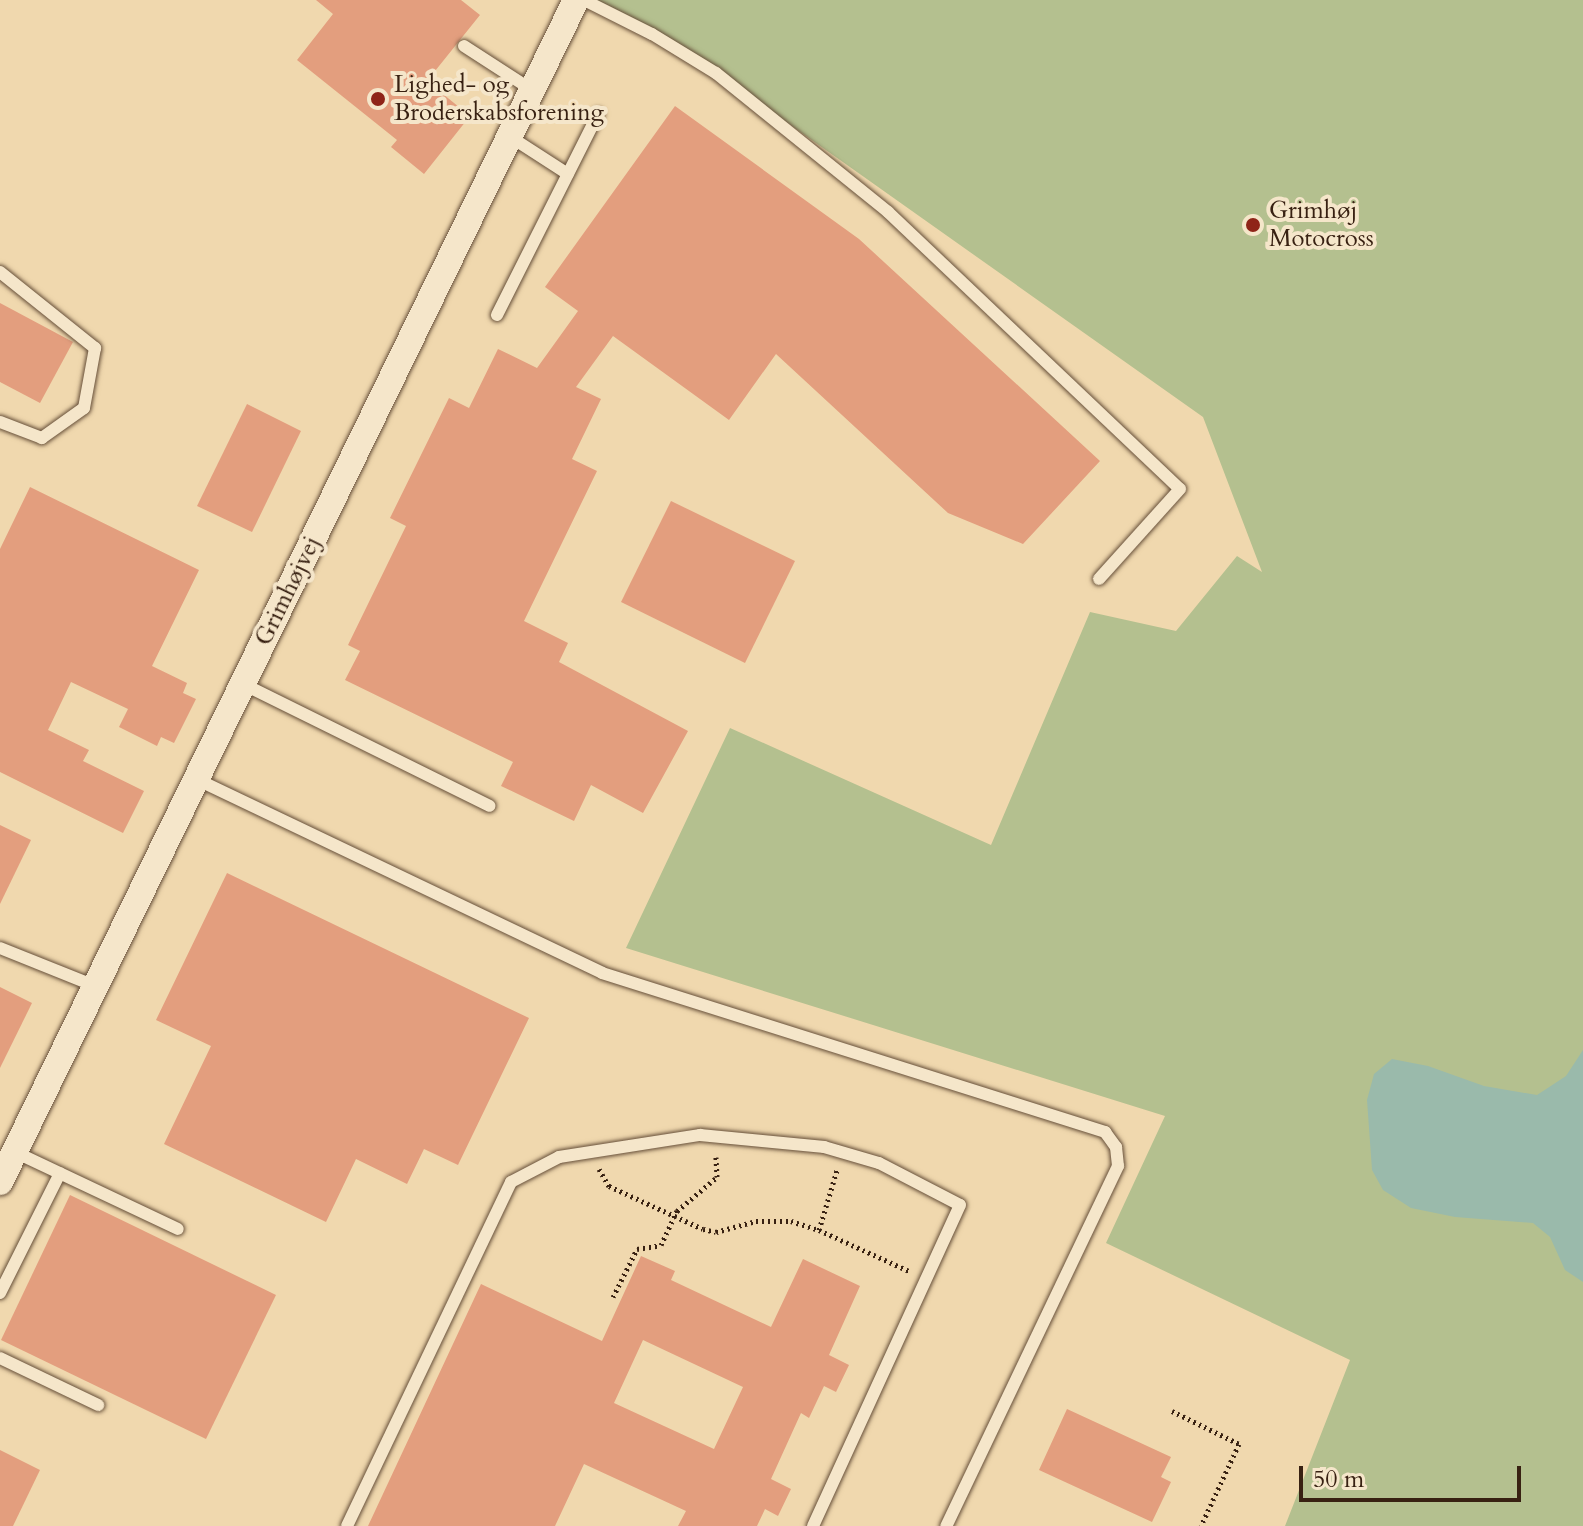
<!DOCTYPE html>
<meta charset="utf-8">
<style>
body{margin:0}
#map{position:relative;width:1583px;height:1526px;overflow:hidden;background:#f0d8ae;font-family:Cardo,serif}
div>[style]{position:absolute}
.green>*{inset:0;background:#b4c08f}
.water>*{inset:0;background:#9abaab}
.building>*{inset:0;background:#e39e7e}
.path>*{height:5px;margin-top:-2.5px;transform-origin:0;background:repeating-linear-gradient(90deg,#382112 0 2px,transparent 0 6px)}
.roads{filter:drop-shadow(0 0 2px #664f39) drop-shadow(0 0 2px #664f39)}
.service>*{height:12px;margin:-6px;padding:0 6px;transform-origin:6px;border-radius:6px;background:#f5e6ca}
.minor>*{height:26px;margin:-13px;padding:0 13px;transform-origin:13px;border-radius:13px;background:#f5e6ca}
.dots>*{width:22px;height:22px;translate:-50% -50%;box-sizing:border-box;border:4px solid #f5e6ca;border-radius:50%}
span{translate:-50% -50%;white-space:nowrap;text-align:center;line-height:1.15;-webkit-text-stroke:8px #f5e6ca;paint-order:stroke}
.poi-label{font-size:24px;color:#382112}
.left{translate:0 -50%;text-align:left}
.street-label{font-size:24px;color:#382112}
.scale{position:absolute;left:1299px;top:1466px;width:222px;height:36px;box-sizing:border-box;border:4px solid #382112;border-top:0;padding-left:10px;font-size:24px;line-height:28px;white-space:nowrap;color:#382112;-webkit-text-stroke:6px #f5e6ca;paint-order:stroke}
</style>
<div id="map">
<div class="green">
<div style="clip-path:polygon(584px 0,1583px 0,1583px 1526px,1285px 1526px,1350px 1360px,1106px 1243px,1165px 1116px,626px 948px,730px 728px,991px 845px,1090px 612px,1176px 631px,1237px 556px,1262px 572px,1203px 417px,717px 73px)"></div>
</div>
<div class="water">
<div style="clip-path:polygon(1583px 1050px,1583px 1282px,1565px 1270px,1550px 1237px,1533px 1223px,1455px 1217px,1411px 1208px,1383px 1190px,1372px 1170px,1367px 1100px,1374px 1074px,1392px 1059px,1428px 1066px,1484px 1086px,1537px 1095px,1566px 1076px)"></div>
</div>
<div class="building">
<div style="clip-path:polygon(316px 0,461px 0,480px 15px,427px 81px,470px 116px,424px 174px,391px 147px,397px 140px,297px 60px,333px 14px)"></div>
<div style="clip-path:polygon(675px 106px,859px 239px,1100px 461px,1023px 544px,948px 513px,776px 354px,729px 420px,613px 336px,576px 387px,601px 399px,572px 459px,597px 471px,524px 621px,568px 643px,559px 662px,688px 731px,643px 813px,591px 785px,574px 821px,501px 786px,513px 762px,345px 680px,360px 651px,348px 645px,406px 526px,390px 518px,449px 398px,469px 408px,498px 349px,537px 368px,578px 311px,545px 287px)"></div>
<div style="clip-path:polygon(0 303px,73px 342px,40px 403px,0 382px)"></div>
<div style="clip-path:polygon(247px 404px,301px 431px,252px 532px,197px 506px)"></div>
<div style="clip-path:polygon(30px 487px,199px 570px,152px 666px,187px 683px,183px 693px,196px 699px,174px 743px,161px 737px,157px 746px,119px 727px,128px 709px,71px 682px,48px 730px,89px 750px,83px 761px,144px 791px,123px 833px,0 772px,0 549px)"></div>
<div style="clip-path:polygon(671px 501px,795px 561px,745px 663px,621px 602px)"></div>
<div style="clip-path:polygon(0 825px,31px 840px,0 904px)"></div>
<div style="clip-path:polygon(227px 873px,529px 1018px,458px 1165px,424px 1149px,407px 1184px,356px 1159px,326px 1222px,164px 1144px,211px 1046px,156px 1020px)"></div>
<div style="clip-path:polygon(0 987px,32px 1003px,0 1068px)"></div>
<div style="clip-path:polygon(70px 1195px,276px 1295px,206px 1439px,1px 1340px)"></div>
<div style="clip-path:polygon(evenodd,641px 1256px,675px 1271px,671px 1280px,771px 1327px,803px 1259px,860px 1286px,829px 1355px,849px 1365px,836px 1392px,824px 1386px,809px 1418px,801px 1413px,771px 1479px,791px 1489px,778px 1516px,765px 1509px,757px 1526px,678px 1526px,686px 1511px,584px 1464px,555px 1526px,368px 1526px,481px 1284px,602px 1341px,641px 1256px,643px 1340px,743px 1387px,714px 1449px,614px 1403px,643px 1340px)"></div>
<div style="clip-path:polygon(1067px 1409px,1171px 1457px,1161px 1477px,1171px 1482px,1152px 1522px,1039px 1470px)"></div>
<div style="clip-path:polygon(0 1450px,40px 1470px,13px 1526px,0 1526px)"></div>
</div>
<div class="path">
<div style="left:599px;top:1169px;width:20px;rotate:60deg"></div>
<div style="left:609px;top:1186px;width:103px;rotate:24.6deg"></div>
<div style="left:703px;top:1229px;width:13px;rotate:13deg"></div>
<div style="left:716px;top:1232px;width:41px;rotate:-15.4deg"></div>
<div style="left:756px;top:1221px;width:35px"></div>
<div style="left:791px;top:1221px;width:29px;rotate:18deg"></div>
<div style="left:819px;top:1230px;width:99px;rotate:24.5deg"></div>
<div style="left:819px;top:1230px;width:63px;rotate:-73.3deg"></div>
<div style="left:613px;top:1297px;width:54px;rotate:-63.4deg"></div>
<div style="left:637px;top:1249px;width:24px;rotate:-9deg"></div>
<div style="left:661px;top:1245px;width:38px;rotate:-65deg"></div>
<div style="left:677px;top:1211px;width:52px;rotate:-40.4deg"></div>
<div style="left:717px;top:1177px;width:20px;rotate:-93deg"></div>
<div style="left:1172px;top:1411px;width:75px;rotate:26.2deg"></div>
<div style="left:1239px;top:1444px;width:90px;rotate:114.9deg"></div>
</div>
<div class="roads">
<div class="service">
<div style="left:584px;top:0;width:76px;rotate:26.6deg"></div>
<div style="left:652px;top:34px;width:75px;rotate:31.4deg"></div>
<div style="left:716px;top:73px;width:221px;rotate:38.9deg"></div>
<div style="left:888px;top:212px;width:402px;rotate:43.5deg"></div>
<div style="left:1180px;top:489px;width:121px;rotate:132deg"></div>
<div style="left:464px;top:46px;width:81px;rotate:32.9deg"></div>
<div style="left:509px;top:136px;width:70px;rotate:32.8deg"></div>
<div style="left:0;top:272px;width:122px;rotate:38.7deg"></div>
<div style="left:95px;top:348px;width:61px;rotate:100.4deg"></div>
<div style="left:84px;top:408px;width:52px;rotate:144.5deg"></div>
<div style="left:42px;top:438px;width:45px;rotate:-159.1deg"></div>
<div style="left:497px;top:315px;width:225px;rotate:-63.3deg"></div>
<div style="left:243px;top:684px;width:275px;rotate:26.3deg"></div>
<div style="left:196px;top:779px;width:450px;rotate:25.5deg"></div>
<div style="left:602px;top:973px;width:528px;rotate:17.54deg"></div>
<div style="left:1105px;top:1132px;width:19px;rotate:54deg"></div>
<div style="left:1116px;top:1147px;width:19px;rotate:84deg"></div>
<div style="left:1118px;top:1166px;width:399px;rotate:115.5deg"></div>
<div style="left:0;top:948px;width:102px;rotate:21.8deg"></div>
<div style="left:15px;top:1152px;width:180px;rotate:25.3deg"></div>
<div style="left:0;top:1293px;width:134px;rotate:-63.4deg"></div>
<div style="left:0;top:1358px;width:109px;rotate:25.6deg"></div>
<div style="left:347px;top:1526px;width:381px;rotate:-64.5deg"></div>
<div style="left:511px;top:1182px;width:54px;rotate:-27.5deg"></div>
<div style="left:559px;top:1157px;width:143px;rotate:-8.9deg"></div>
<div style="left:700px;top:1135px;width:125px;rotate:5.5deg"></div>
<div style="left:824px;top:1147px;width:57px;rotate:16.2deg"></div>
<div style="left:879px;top:1163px;width:91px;rotate:27.4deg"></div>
<div style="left:960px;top:1205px;width:353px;rotate:114.6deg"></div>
</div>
<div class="minor">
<div style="left:0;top:1182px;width:1315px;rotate:-64.02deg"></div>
</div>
</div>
<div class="dots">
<div style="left:378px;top:99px;background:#8f2418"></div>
<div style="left:1253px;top:225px;background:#8f2418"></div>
</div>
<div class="poi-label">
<span class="left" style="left:394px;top:99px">Lighed- og<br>Broderskabsforening</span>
<span class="left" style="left:1269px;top:225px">Grimhøj<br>Motocross</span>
</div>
<div class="street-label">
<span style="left:288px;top:591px;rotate:-64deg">Grimhøjvej</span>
</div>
<div class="scale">50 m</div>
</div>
